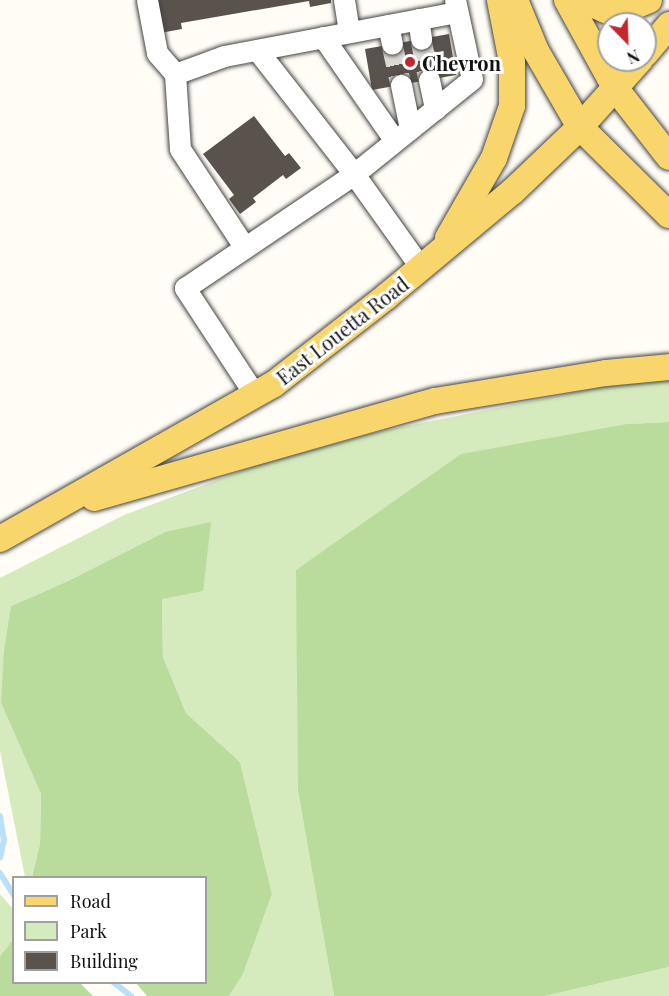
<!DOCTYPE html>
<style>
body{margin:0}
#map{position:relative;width:669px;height:996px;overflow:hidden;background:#fffdf5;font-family:"Playfair Display",serif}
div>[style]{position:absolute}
.green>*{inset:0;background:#d5ebbd}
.forest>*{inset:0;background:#b9dc9c}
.stream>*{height:6px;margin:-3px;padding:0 3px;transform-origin:3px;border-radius:3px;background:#b9e0f7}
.building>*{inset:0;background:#5a524d}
.minor-tunnel>*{height:21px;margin-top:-10.5px;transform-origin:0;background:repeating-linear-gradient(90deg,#dbdad3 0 21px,transparent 0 31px)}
.roads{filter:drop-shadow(0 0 2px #444) drop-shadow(0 0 2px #444)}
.minor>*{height:21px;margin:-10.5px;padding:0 10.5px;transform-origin:10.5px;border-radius:10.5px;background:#fff}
.major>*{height:26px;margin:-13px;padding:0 13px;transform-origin:13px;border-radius:13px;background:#f9d66b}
.dots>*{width:16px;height:16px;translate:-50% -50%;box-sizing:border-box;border:3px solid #fff;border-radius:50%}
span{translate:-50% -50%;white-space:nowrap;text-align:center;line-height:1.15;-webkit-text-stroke:6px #fff;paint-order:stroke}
.poi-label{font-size:20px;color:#111;font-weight:700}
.left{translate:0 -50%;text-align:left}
.street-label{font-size:20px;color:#111}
.legend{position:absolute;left:12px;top:876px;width:195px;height:108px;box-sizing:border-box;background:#fff;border:2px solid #a0a0a0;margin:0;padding:8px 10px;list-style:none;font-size:18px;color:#111}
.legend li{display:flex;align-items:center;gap:12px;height:30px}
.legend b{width:30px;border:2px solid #a0a0a0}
.north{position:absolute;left:597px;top:12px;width:60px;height:60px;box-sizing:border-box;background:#fff;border:2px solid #a0a0a0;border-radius:50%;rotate:157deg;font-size:16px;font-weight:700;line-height:24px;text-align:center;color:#111}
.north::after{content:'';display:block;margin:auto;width:21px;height:27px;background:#c4262e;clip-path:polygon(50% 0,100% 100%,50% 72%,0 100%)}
</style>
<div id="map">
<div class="green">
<div style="clip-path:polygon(669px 374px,669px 422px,627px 424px,298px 791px,334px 996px,229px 996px,243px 974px,272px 894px,240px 762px,186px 713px,163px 657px,162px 598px,165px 532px,66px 582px,11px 606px,1px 703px,41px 794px,40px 844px,32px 877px,25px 877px,0 751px,0 578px,124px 515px,252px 467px,381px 431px)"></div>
<div style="clip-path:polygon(0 894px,13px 909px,14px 940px,0 956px)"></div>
<div style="clip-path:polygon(669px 967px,669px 996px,545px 996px)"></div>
</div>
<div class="forest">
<div style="clip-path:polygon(669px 422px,669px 967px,545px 996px,334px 996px,298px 791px,296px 570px,461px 454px,627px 424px)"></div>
<div style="clip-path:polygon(211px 522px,203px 591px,162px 599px,163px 657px,186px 713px,240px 762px,272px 894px,243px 974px,229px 996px,147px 996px,136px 983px,206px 982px,206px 878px,32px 877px,40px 844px,41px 794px,1px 703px,4px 651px,11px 606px,66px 582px,165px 532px)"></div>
<div style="clip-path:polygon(13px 940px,14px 982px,80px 983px,93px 996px,0 996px,0 956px)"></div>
</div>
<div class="stream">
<div style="left:0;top:816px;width:24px;rotate:81deg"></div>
<div style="left:4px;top:840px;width:18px;rotate:103deg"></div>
<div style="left:0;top:873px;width:26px;rotate:58deg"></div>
<div style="left:113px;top:982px;width:23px;rotate:38deg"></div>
</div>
<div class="building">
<div style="clip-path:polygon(155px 0,331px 0,331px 3px,310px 7px,309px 1px,181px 23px,182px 29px,160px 33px)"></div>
<div style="clip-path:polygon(449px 34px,456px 75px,372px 90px,365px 49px)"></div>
<div style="clip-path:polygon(254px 116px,285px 156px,289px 153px,301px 168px,286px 179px,283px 175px,253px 198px,256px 202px,240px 214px,229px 199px,234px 195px,203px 154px)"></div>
</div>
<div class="minor-tunnel">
<div style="left:421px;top:39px;width:42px;rotate:79deg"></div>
<div style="left:392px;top:44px;width:42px;rotate:77.6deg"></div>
</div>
<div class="roads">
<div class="minor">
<div style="left:147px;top:0;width:54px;rotate:79.3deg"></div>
<div style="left:157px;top:53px;width:28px;rotate:49deg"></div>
<div style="left:175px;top:74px;width:75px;rotate:86.2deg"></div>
<div style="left:180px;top:149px;width:118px;rotate:56.7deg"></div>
<div style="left:344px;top:0;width:32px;rotate:81deg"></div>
<div style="left:418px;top:19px;width:20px;rotate:81deg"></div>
<div style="left:388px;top:25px;width:19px;rotate:78deg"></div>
<div style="left:323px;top:37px;width:126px;rotate:55.3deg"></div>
<div style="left:175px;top:74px;width:52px;rotate:-20.2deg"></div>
<div style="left:224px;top:56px;width:237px;rotate:-10.7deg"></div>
<div style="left:429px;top:80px;width:30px;rotate:78deg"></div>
<div style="left:401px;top:85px;width:45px;rotate:78.4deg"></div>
<div style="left:421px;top:268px;width:115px;rotate:-125.5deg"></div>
<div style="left:354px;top:174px;width:151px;rotate:-38.8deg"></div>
<div style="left:472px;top:79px;width:81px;rotate:-102.1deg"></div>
<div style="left:255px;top:395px;width:128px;rotate:-123.2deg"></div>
<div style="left:185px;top:288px;width:204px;rotate:-34deg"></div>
<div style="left:354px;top:174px;width:157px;rotate:-128deg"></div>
</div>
<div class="major">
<div style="left:515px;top:0;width:55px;rotate:67.6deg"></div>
<div style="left:536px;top:51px;width:88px;rotate:59.9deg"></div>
<div style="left:580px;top:127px;width:125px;rotate:44.7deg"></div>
<div style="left:567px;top:0;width:102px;rotate:61.2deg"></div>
<div style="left:616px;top:89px;width:86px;rotate:52.1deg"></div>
<div style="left:583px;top:0;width:30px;rotate:24deg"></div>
<div style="left:610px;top:12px;width:12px;rotate:-5deg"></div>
<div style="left:622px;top:11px;width:29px;rotate:-22deg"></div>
<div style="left:645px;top:54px;width:38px;rotate:-50deg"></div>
<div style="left:448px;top:238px;width:92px;rotate:-60.1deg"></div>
<div style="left:494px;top:158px;width:55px;rotate:-70.9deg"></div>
<div style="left:512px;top:106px;width:44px;rotate:-90deg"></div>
<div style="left:512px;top:62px;width:63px;rotate:-101deg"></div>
<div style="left:94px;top:498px;width:355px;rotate:-15.9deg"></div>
<div style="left:435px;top:401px;width:173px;rotate:-9.3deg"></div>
<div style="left:606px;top:373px;width:63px;rotate:-5.4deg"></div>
<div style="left:0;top:539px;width:315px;rotate:-29.5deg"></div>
<div style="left:274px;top:384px;width:143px;rotate:-37.9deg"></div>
<div style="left:387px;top:296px;width:163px;rotate:-39.8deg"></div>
<div style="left:512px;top:192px;width:94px;rotate:-43.7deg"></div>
<div style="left:580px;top:127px;width:90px;rotate:-48.2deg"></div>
</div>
</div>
<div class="dots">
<div style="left:410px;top:62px;background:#c4262e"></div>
</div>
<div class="poi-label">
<span class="left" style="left:422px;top:62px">Chevron</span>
</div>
<div class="street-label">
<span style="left:342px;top:330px;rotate:-38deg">East Louetta Road</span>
</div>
<ul class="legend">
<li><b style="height:8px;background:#f9d66b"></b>Road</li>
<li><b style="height:16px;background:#d5ebbd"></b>Park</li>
<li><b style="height:16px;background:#5a524d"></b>Building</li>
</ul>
<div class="north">N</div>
</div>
